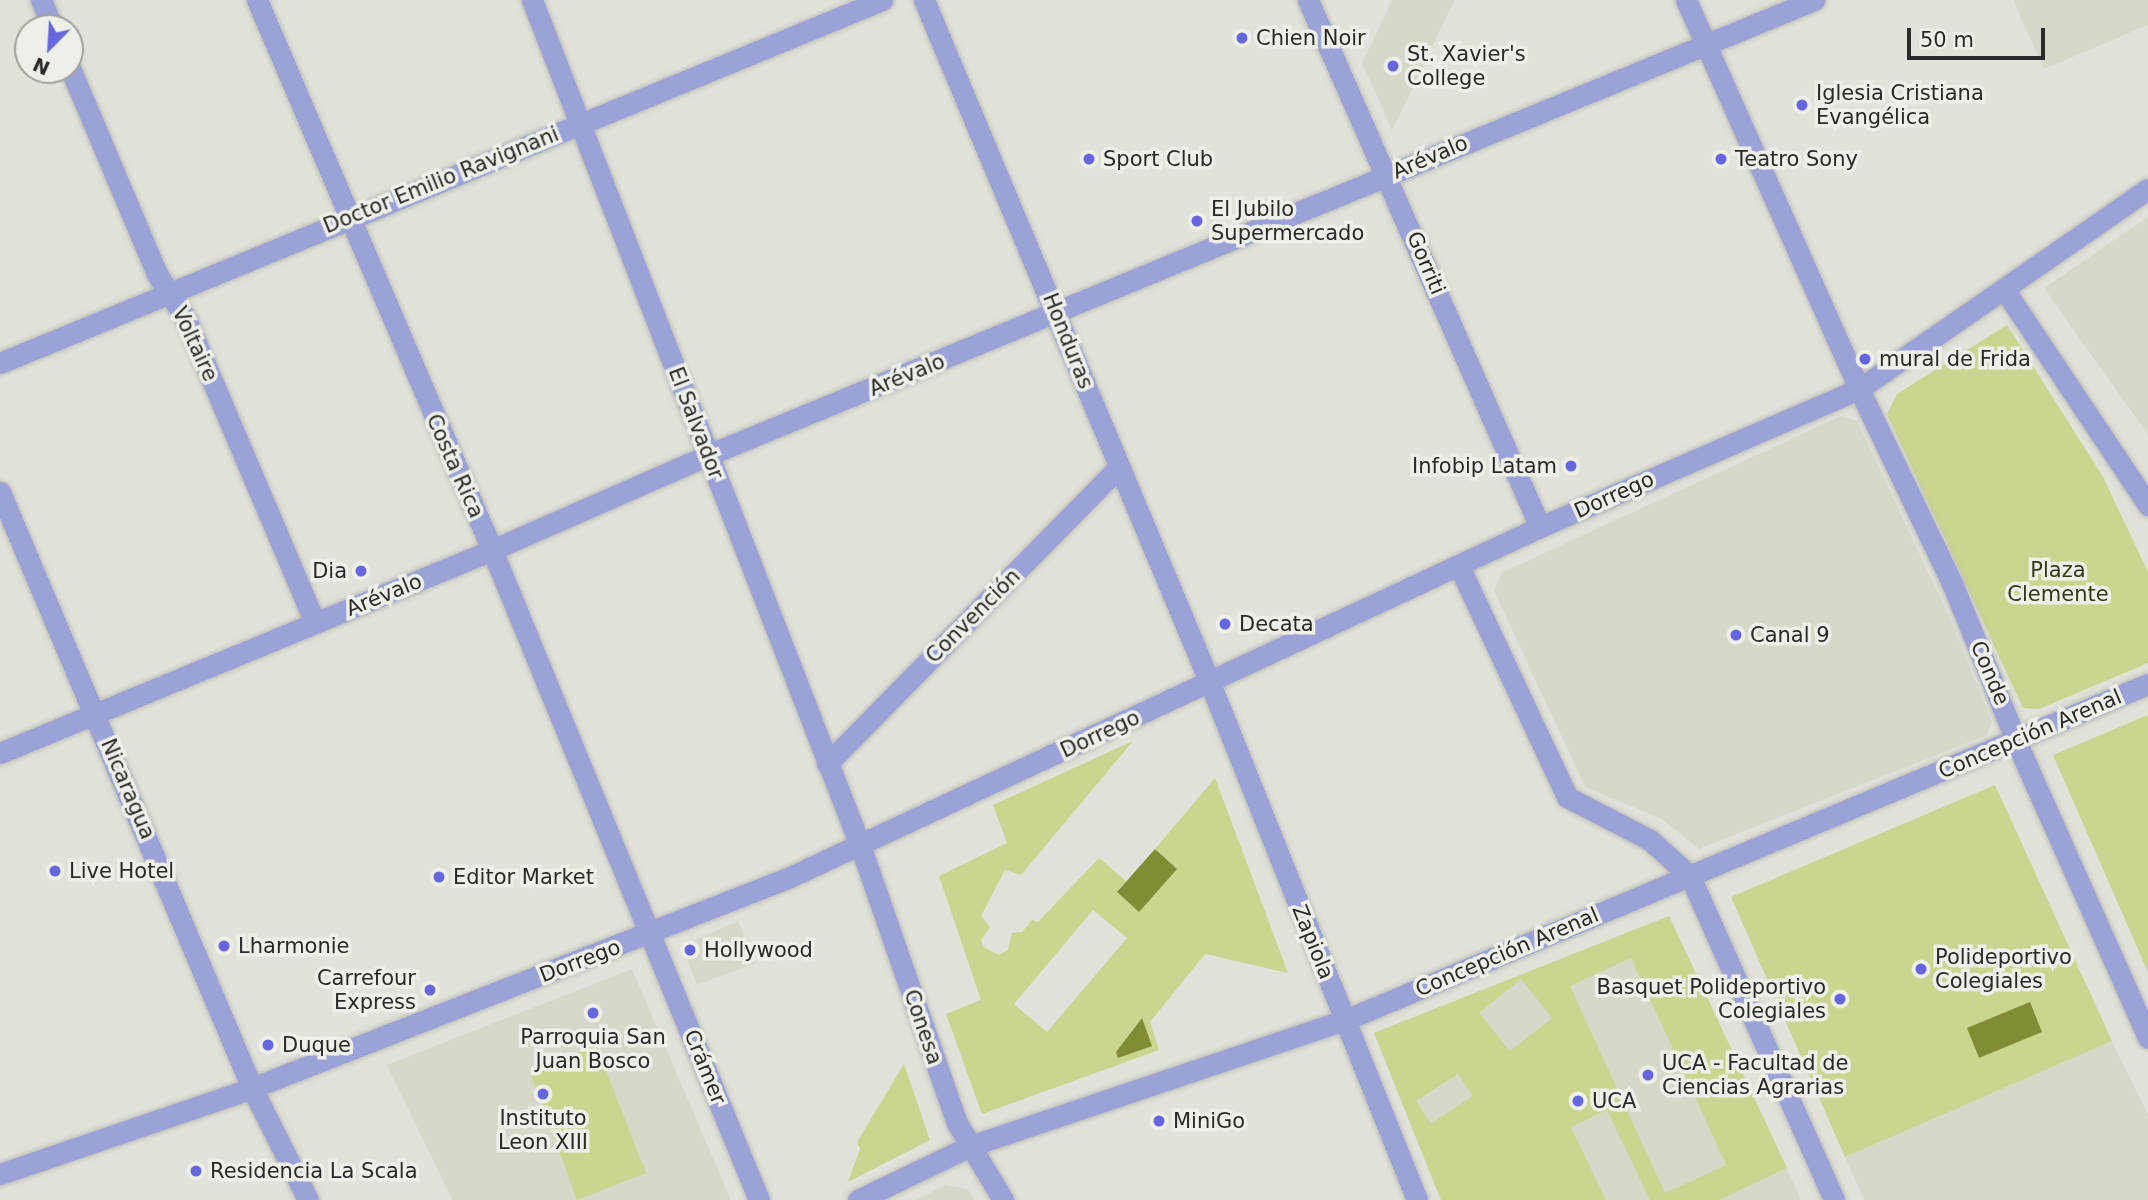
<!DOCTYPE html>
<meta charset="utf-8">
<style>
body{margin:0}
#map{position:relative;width:2148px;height:1200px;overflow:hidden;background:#e1e2da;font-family:"DejaVu Sans",sans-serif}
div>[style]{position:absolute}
.built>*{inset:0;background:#d6d9ca}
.green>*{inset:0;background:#cad590}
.water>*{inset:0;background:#828c34}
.roads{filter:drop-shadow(0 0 2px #bcbdb6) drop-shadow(0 0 2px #bcbdb6)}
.minor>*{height:21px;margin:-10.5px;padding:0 10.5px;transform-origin:10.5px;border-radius:10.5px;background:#9ba2d7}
.dots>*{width:19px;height:19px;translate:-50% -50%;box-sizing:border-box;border:4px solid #eeefe8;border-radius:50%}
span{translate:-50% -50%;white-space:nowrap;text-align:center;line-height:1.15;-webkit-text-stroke:7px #eeefe8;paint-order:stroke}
.poi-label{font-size:21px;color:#2a2b28}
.left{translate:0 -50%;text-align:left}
.right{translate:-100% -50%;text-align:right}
.street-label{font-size:21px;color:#2a2b28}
.park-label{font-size:21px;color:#353914}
.north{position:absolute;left:14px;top:14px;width:70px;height:70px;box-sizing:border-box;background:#eeefe8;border:2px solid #a0a19b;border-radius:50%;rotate:204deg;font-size:19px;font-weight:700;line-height:28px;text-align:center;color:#2a2b28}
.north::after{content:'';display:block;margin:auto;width:24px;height:32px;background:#6667e0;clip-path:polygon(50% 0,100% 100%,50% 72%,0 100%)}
.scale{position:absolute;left:1907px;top:28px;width:138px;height:32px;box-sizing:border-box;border:4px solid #2a2b28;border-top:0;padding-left:9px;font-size:21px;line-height:24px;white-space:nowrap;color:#2a2b28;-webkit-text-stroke:5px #eeefe8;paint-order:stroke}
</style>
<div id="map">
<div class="built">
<div style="clip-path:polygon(1392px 0,1455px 0,1392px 130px,1362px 63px)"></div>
<div style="clip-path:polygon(2013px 0,2148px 0,2148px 25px,2044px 69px)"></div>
<div style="clip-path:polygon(2148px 217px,2148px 435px,2044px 288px)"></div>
<div style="clip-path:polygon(1841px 416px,1857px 421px,1950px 619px,1992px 722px,1987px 735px,1699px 849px,1662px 819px,1585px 787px,1494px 591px,1501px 573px)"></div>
<div style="clip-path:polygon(1669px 916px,1801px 1200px,1441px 1200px,1374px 1033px)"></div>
<div style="clip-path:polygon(738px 921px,755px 963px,697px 985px,682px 946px)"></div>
<div style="clip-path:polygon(632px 969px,731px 1200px,452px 1200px,387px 1065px)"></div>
<div style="clip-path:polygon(2112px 1041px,2148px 1114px,2148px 1200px,1864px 1200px,1845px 1157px)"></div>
<div style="clip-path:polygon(945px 1185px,968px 1189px,974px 1200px,916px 1200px)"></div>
</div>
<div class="green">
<div style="clip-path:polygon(2007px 325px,2103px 477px,2148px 572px,2148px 663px,2039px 709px,2023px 708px,1887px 414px,1897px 394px)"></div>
<div style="clip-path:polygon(2148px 715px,2148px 972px,2053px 755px)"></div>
<div style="clip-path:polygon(evenodd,1133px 741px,1021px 875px,1005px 870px,981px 916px,990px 927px,981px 940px,983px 947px,999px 955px,1008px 950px,1012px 933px,1022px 932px,1032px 920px,1038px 922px,1099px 858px,1126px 881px,1117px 892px,1139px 911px,1177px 869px,1155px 849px,1215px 778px,1288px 973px,1205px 954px,1150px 1022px,1159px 1050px,982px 1114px,946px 1014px,981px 1000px,939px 876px,1007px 843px,993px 805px,1133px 741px,1093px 910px,1127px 938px,1047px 1032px,1014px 1004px,1093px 910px)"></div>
<div style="clip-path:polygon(1995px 785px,2112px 1041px,1845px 1157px,1731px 897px)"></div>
<div style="clip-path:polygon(evenodd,1669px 916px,1787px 1168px,1719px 1200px,1650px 1200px,1607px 1110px,1571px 1127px,1606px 1200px,1441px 1200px,1374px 1033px,1669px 916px,1631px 958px,1726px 1165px,1665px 1193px,1570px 986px,1631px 958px,1669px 916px,1521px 979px,1552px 1018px,1510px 1051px,1479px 1013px,1521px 979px,1669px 916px,1458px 1074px,1473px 1096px,1431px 1124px,1416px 1101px,1458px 1074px)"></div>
<div style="clip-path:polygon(596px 1045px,646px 1173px,577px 1200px,531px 1075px)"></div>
<div style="clip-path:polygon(904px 1064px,930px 1140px,848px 1182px,860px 1149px,857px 1142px)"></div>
</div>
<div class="water">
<div style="clip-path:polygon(1155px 849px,1177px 869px,1139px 912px,1117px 892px)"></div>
<div style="clip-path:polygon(2030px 1002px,2042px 1032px,1979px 1058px,1967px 1028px)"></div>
<div style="clip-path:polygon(1142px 1018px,1152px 1046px,1118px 1058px,1116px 1052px)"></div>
</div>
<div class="roads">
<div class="minor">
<div style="left:41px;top:0;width:30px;rotate:67deg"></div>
<div style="left:257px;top:0;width:598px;rotate:66.86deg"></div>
<div style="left:492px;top:550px;width:703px;rotate:67.67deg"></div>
<div style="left:532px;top:0;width:906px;rotate:68.79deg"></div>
<div style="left:860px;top:845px;width:294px;rotate:70.8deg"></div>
<div style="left:957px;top:1123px;width:90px;rotate:59.1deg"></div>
<div style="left:924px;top:0;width:740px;rotate:67.28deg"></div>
<div style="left:1210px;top:683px;width:557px;rotate:68.18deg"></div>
<div style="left:1308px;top:0;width:576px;rotate:66.24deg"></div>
<div style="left:1686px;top:0;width:426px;rotate:66deg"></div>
<div style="left:1859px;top:389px;width:215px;rotate:64.4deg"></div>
<div style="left:1952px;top:583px;width:170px;rotate:67.9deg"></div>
<div style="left:2016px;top:741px;width:325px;rotate:66deg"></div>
<div style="left:70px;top:68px;width:224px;rotate:67.1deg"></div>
<div style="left:157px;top:274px;width:54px;rotate:57.2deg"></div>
<div style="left:186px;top:319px;width:330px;rotate:67deg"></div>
<div style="left:2004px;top:289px;width:260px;rotate:56.3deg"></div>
<div style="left:0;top:363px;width:954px;rotate:-22.37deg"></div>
<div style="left:0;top:492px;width:647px;rotate:67.08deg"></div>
<div style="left:252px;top:1088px;width:125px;rotate:63.4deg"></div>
<div style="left:1459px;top:566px;width:255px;rotate:64.9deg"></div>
<div style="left:1567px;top:797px;width:93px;rotate:27.4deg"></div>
<div style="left:1650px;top:840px;width:54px;rotate:42deg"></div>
<div style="left:1690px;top:876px;width:355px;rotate:66deg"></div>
<div style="left:0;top:753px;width:532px;rotate:-22.42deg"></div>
<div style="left:492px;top:550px;width:236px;rotate:-23.7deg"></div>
<div style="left:708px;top:455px;width:1196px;rotate:-22.36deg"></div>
<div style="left:827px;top:764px;width:415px;rotate:-45.5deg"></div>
<div style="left:0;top:1174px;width:266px;rotate:-18.8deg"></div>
<div style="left:252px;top:1088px;width:578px;rotate:-21.41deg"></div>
<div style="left:790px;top:877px;width:828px;rotate:-25.02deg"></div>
<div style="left:1540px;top:527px;width:348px;rotate:-23.4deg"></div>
<div style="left:1859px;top:389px;width:351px;rotate:-34.7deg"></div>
<div style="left:858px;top:1200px;width:124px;rotate:-25.7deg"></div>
<div style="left:970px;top:1146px;width:396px;rotate:-18.6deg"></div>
<div style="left:1345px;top:1020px;width:870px;rotate:-22.71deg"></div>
</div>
</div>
<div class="dots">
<div style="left:1242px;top:38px;background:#6667e0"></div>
<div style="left:1393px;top:66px;background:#6667e0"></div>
<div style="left:1802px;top:105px;background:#6667e0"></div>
<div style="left:1089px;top:159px;background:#6667e0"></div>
<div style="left:1721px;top:159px;background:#6667e0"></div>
<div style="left:1197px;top:221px;background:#6667e0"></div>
<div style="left:1865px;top:359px;background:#6667e0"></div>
<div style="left:1571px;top:466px;background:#6667e0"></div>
<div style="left:361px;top:571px;background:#6667e0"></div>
<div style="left:1225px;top:624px;background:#6667e0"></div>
<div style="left:1736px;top:635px;background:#6667e0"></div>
<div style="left:55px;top:871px;background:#6667e0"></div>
<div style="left:439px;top:877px;background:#6667e0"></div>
<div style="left:224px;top:946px;background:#6667e0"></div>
<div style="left:690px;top:950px;background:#6667e0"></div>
<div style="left:1921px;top:969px;background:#6667e0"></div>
<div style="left:430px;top:990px;background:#6667e0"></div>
<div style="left:1840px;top:999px;background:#6667e0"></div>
<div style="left:593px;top:1013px;background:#6667e0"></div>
<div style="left:268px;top:1045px;background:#6667e0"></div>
<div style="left:1648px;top:1075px;background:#6667e0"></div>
<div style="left:543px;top:1094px;background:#6667e0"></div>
<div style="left:1578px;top:1101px;background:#6667e0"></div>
<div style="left:1159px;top:1121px;background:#6667e0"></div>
<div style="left:196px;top:1171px;background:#6667e0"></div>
</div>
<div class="poi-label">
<span class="left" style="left:1256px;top:38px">Chien Noir</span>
<span class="left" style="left:1407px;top:66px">St. Xavier's<br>College</span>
<span class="left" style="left:1816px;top:105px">Iglesia Cristiana<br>Evangélica</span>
<span class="left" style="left:1103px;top:159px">Sport Club</span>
<span class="left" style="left:1735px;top:159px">Teatro Sony</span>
<span class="left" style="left:1211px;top:221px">El Jubilo<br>Supermercado</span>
<span class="left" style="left:1879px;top:359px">mural de Frida</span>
<span class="right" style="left:1557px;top:466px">Infobip Latam</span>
<span class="right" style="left:347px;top:571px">Dia</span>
<span class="left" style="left:1239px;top:624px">Decata</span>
<span class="left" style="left:1750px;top:635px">Canal 9</span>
<span class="left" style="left:69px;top:871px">Live Hotel</span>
<span class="left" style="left:453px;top:877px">Editor Market</span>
<span class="left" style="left:238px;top:946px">Lharmonie</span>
<span class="left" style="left:704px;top:950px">Hollywood</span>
<span class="left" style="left:1935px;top:969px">Polideportivo<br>Colegiales</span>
<span class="right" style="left:416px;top:990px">Carrefour<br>Express</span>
<span class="right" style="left:1826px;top:999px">Basquet Polideportivo<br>Colegiales</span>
<span style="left:593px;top:1049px">Parroquia San<br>Juan Bosco</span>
<span class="left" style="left:282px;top:1045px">Duque</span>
<span class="left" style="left:1662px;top:1075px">UCA - Facultad de<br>Ciencias Agrarias</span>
<span class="left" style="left:1592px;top:1101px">UCA</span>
<span style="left:543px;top:1130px">Instituto<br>Leon XIII</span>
<span class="left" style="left:1173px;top:1121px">MiniGo</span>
<span class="left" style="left:210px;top:1171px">Residencia La Scala</span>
</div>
<div class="street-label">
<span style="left:1430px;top:157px;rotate:-23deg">Arévalo</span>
<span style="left:441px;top:180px;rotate:-22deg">Doctor Emilio Ravignani</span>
<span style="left:1426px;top:263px;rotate:67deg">Gorriti</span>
<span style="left:1068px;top:341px;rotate:68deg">Honduras</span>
<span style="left:195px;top:344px;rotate:65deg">Voltaire</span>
<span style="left:907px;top:375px;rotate:-22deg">Arévalo</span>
<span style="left:696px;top:423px;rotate:69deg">El Salvador</span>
<span style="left:455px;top:466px;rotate:66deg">Costa Rica</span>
<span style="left:1614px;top:495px;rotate:-24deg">Dorrego</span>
<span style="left:384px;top:595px;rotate:-22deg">Arévalo</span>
<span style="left:973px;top:616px;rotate:-45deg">Convención</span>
<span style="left:1990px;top:673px;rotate:67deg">Conde</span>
<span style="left:1100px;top:734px;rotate:-25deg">Dorrego</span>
<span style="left:2030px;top:734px;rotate:-23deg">Concepción Arenal</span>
<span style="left:128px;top:789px;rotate:67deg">Nicaragua</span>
<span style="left:1313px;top:942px;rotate:68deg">Zapiola</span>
<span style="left:1507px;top:952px;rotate:-23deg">Concepción Arenal</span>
<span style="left:580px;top:961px;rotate:-21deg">Dorrego</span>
<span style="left:923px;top:1027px;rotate:71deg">Conesa</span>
<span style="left:705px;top:1067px;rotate:68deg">Crámer</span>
</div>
<div class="park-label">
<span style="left:2058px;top:582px">Plaza<br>Clemente</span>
</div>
<div class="north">N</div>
<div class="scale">50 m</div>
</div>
